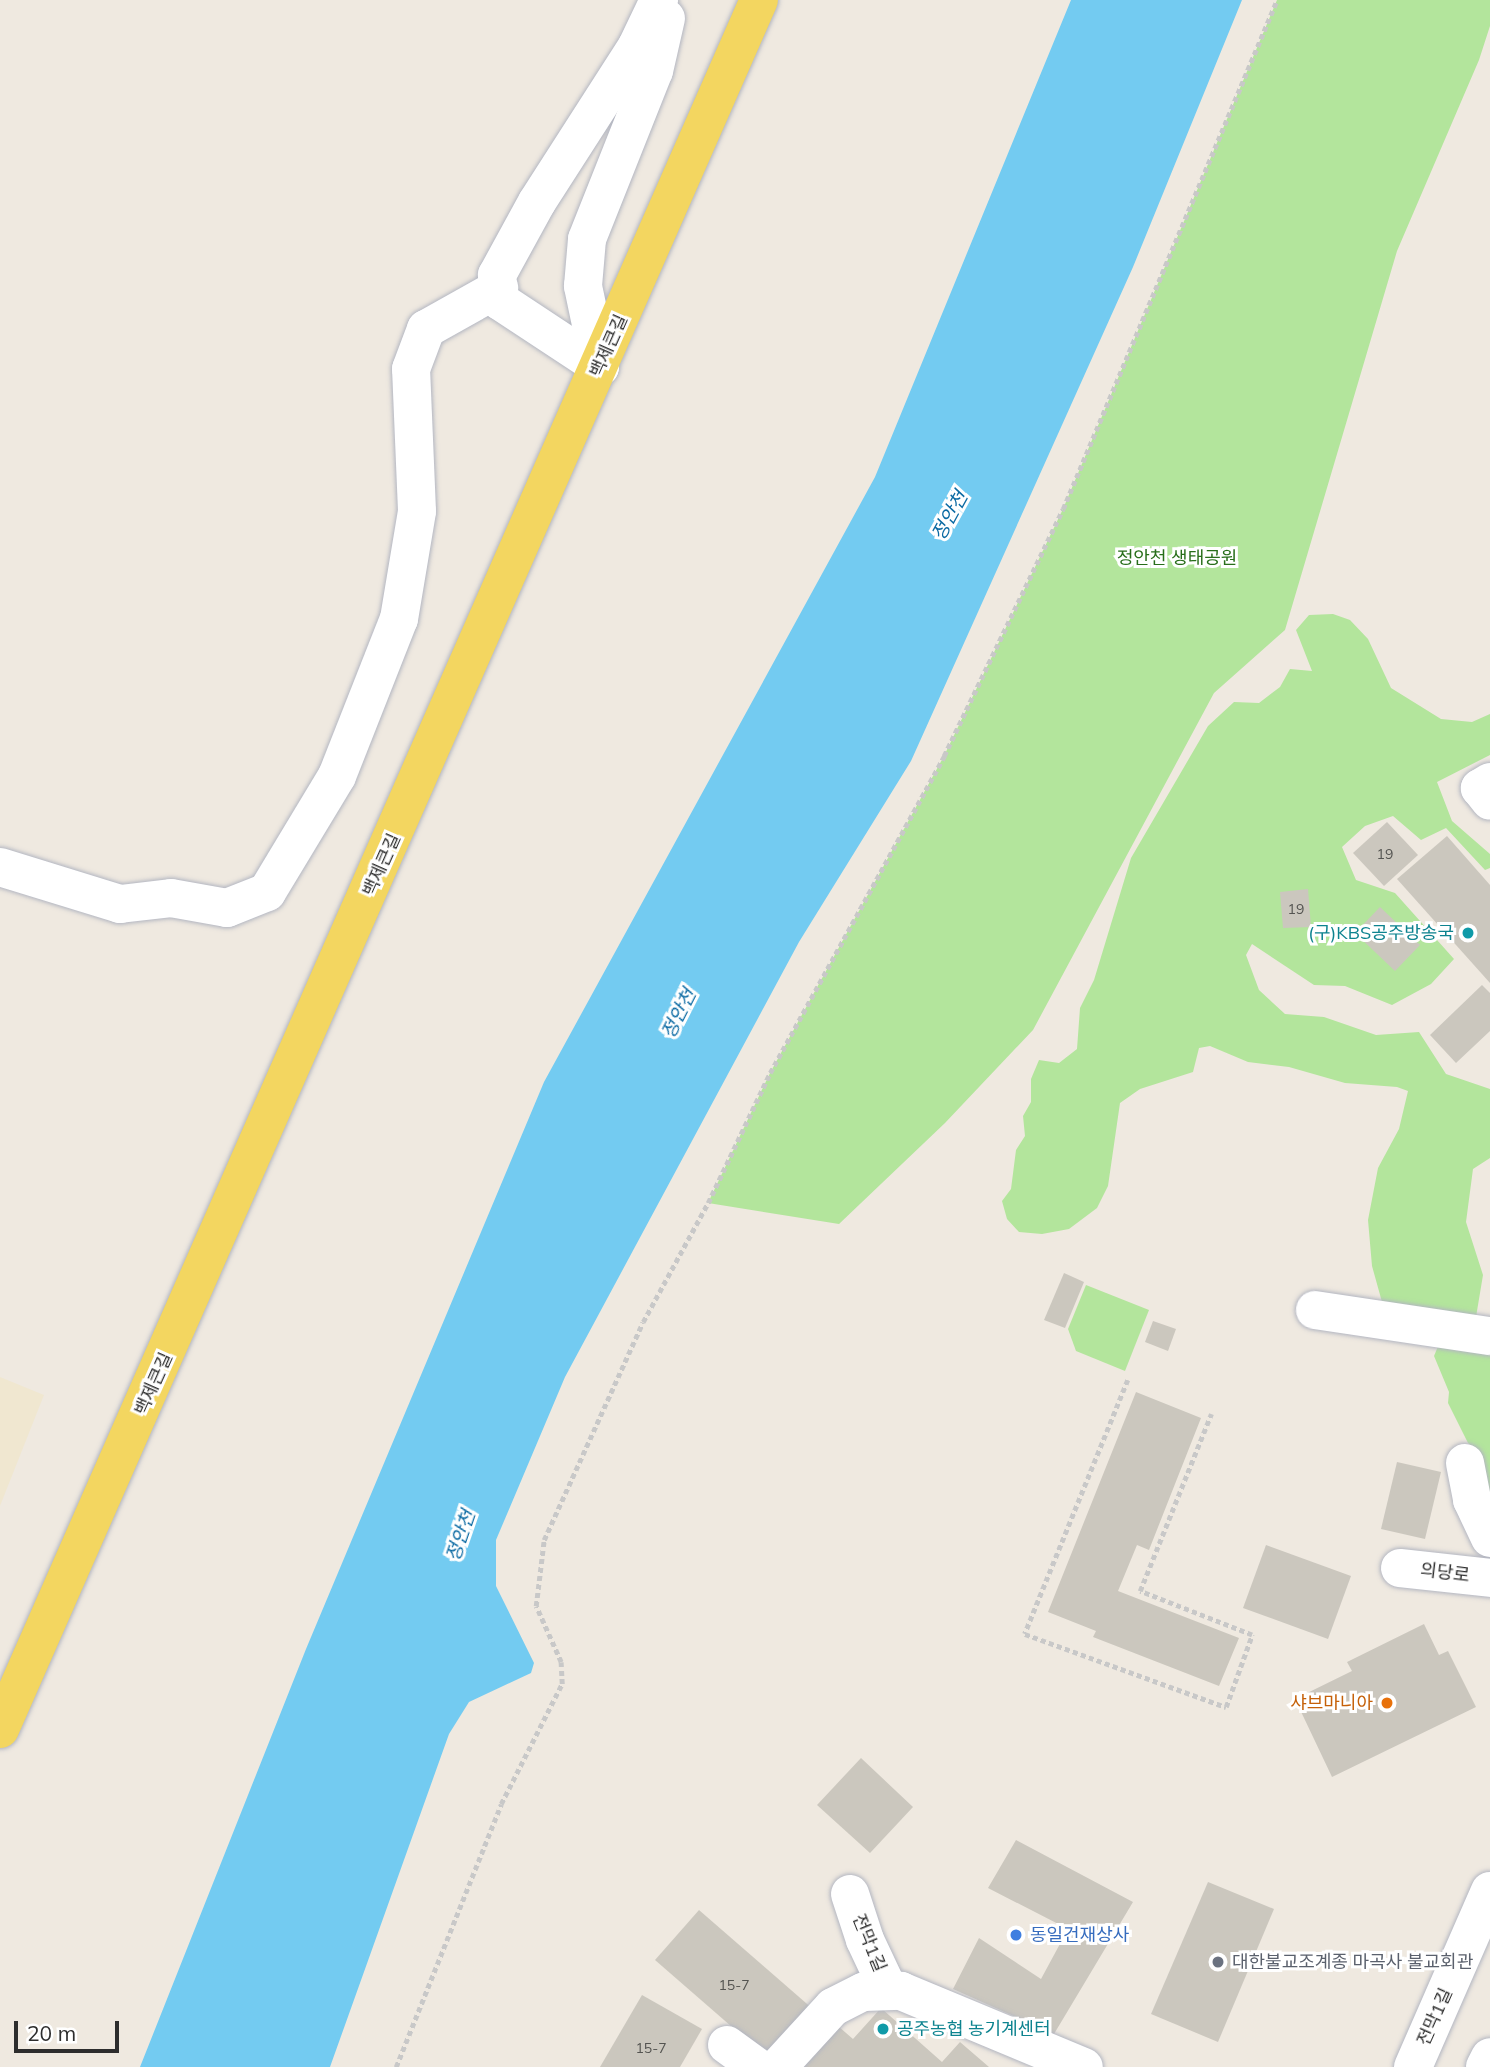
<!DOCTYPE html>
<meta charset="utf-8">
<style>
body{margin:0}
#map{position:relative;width:1490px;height:2067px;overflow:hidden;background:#efe9e0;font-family:Mulish,"Noto Sans KR",sans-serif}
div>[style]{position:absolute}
.education>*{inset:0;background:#f0e7d0}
.green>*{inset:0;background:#b3e59c}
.water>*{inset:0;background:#73cbf1}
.building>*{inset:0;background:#cbc7be}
.path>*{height:4.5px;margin-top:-2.25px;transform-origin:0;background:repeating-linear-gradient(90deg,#c8c8c8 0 5px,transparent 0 8.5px)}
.roads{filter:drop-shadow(0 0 2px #b3b6c1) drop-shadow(0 0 2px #b3b6c1)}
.minor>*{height:38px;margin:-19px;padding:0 19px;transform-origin:19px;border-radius:19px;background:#fff}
.major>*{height:38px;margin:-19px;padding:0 19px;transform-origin:19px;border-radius:19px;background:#f3d660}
.dots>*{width:19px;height:19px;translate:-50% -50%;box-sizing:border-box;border:4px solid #fff;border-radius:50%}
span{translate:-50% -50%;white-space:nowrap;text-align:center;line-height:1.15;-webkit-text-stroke:6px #fff;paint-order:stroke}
.number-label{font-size:14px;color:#545451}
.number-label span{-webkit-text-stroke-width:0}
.street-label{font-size:18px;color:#2d2d2d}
.park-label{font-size:18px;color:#286e1a}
.culture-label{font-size:18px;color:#0d838f}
.right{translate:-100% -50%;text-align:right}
.left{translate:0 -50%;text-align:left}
.food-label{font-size:18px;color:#c56008}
.shop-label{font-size:18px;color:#366cbe}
.worship-label{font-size:18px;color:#5b616d}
.water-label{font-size:19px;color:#0b6aa3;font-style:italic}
.scale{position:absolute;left:14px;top:2021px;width:105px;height:32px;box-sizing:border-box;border:4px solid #2d2d2d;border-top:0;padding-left:9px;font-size:21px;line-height:24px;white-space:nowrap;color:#2d2d2d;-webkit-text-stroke:5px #fff;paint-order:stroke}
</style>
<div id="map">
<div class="education">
<div style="clip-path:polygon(0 1377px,44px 1395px,0 1506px)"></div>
</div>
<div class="green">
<div style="clip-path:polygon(1277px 0,1490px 0,1490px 26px,1479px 60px,1397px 251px,1285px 630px,1214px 693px,1033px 1030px,945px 1123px,839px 1224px,708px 1203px,770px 1073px,944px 756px,1063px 509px)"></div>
<div style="clip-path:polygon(1333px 614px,1350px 620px,1368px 639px,1391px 688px,1441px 719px,1472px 722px,1490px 714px,1490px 755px,1437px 782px,1452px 821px,1490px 854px,1490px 868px,1485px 870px,1446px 828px,1421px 840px,1393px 816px,1365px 826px,1342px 847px,1356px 880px,1395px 893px,1454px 959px,1431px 984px,1392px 1005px,1345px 986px,1314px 985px,1252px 944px,1246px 955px,1259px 990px,1285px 1014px,1324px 1017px,1376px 1035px,1419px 1032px,1446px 1074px,1490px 1089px,1490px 1158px,1473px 1169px,1466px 1222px,1483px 1275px,1475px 1323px,1382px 1302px,1372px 1266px,1368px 1220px,1378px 1168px,1399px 1129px,1408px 1091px,1397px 1087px,1345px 1083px,1289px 1067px,1248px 1062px,1210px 1046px,1199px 1048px,1193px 1072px,1140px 1089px,1120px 1103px,1108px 1186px,1097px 1208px,1069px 1229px,1042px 1234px,1019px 1232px,1007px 1219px,1002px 1201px,1011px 1189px,1016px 1150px,1025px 1136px,1023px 1116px,1031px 1102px,1031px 1079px,1039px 1060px,1059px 1063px,1077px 1049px,1080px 1008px,1094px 980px,1131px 858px,1208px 726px,1234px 702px,1259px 703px,1280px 687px,1290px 669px,1312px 671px,1296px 630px,1309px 615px)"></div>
<div style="clip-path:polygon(1086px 1285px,1149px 1310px,1125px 1371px,1076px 1351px,1068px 1329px)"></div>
<div style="clip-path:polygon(1439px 1344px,1490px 1351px,1490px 1498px,1480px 1454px,1468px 1443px,1448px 1403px,1449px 1392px,1434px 1356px)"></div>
</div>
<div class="water">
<div style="clip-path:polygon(1071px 0,1242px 0,1133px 267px,911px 761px,799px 942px,565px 1377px,496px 1540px,496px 1586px,534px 1663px,531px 1673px,469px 1702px,449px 1734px,330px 2067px,140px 2067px,306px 1649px,544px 1082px,875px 477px)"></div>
</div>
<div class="building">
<div style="clip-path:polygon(1387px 822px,1418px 855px,1384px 886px,1353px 853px)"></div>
<div style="clip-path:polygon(1447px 836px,1490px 885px,1490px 983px,1397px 879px)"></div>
<div style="clip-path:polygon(1308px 889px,1311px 927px,1283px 928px,1280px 892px)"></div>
<div style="clip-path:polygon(1380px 907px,1420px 945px,1395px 971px,1355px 933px)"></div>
<div style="clip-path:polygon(1482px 985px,1490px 993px,1490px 1031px,1456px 1063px,1430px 1035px)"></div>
<div style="clip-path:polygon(1064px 1273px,1084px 1282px,1065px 1328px,1044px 1320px)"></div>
<div style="clip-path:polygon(1153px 1321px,1176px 1329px,1168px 1351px,1145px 1342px)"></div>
<div style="clip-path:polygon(1136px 1392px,1201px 1418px,1149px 1550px,1137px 1545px,1118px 1591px,1239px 1638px,1219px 1686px,1093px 1637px,1096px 1631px,1048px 1612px)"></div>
<div style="clip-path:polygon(1397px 1462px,1441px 1472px,1425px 1539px,1381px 1529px)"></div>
<div style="clip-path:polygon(1266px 1545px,1351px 1576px,1328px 1639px,1243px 1608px)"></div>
<div style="clip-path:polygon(1424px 1624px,1439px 1655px,1448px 1651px,1476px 1707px,1332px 1777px,1295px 1699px,1352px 1671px,1347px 1662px)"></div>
<div style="clip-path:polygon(861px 1758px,913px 1807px,870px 1853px,817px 1805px)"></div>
<div style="clip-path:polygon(1016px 1840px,1133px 1902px,1054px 2034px,953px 1989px,979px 1938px,1041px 1979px,1068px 1929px,988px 1888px)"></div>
<div style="clip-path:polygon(1208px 1882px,1274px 1909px,1218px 2042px,1151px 2014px)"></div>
<div style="clip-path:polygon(699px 1910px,814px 2010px,770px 2060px,655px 1960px)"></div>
<div style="clip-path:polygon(642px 1995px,702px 2029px,680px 2067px,600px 2067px)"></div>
<div style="clip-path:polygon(881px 2008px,942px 2062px,960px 2042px,989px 2067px,789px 2067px,831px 2020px,853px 2039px)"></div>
</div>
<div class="path">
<div style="left:1128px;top:1380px;width:274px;rotate:112.1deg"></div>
<div style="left:1025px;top:1634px;width:214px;rotate:20deg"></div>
<div style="left:1226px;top:1707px;width:77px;rotate:-70.1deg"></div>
<div style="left:1252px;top:1635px;width:120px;rotate:-158.6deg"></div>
<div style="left:1140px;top:1591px;width:191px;rotate:-68.1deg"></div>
<div style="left:396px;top:2067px;width:283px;rotate:-68.2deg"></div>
<div style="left:501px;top:1804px;width:135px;rotate:-63.1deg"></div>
<div style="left:562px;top:1684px;width:22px;rotate:-93deg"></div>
<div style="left:561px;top:1662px;width:61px;rotate:-114.1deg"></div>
<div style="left:536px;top:1606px;width:66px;rotate:-83.1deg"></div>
<div style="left:544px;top:1540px;width:239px;rotate:-65.6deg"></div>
<div style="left:643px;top:1322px;width:136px;rotate:-61.4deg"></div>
<div style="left:708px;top:1203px;width:144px;rotate:-64.5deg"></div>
<div style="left:770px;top:1073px;width:362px;rotate:-61.2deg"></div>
<div style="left:944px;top:756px;width:274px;rotate:-64.3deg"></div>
<div style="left:1063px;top:509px;width:552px;rotate:-67.2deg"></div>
</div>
<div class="roads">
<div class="minor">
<div style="left:600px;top:367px;width:120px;rotate:-146.6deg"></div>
<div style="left:500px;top:301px;width:26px;rotate:-97deg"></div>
<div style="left:497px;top:275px;width:83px;rotate:-61.3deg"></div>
<div style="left:537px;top:202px;width:185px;rotate:-57.3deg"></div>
<div style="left:637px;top:46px;width:51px;rotate:-64.4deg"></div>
<div style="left:600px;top:367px;width:83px;rotate:-101.9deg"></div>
<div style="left:583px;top:286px;width:47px;rotate:-85.1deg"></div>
<div style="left:587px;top:239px;width:181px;rotate:-68.3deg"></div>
<div style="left:654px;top:71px;width:54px;rotate:-77.2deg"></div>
<div style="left:1490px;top:782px;width:12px;rotate:149deg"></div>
<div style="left:1480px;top:788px;width:16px;rotate:52deg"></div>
<div style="left:0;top:867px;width:126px;rotate:17.1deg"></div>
<div style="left:120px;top:904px;width:51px;rotate:-6.7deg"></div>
<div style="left:171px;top:898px;width:57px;rotate:10.1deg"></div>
<div style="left:227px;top:908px;width:43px;rotate:-21.8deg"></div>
<div style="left:267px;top:892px;width:135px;rotate:-58.9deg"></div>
<div style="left:337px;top:776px;width:169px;rotate:-68.5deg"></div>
<div style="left:399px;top:619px;width:109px;rotate:-80.5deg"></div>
<div style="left:417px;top:511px;width:142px;rotate:-92.4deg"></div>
<div style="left:411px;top:369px;width:43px;rotate:-69.4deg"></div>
<div style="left:426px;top:329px;width:84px;rotate:-29.3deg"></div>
<div style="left:1315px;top:1310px;width:177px;rotate:8.5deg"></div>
<div style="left:1465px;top:1463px;width:38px;rotate:79deg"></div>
<div style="left:1472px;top:1500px;width:42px;rotate:64.7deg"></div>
<div style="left:1400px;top:1568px;width:91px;rotate:6.3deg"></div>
<div style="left:850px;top:1894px;width:48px;rotate:71.9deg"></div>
<div style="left:865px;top:1940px;width:56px;rotate:64.8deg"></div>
<div style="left:727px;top:2045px;width:37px;rotate:36deg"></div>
<div style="left:778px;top:2067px;width:81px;rotate:-47.5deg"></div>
<div style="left:833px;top:2007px;width:34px;rotate:-27deg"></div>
<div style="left:863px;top:1992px;width:38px;rotate:-2deg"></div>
<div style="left:901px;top:1991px;width:198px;rotate:22.6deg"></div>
<div style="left:1413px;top:2067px;width:192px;rotate:-66.4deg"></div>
<div style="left:1485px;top:2067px;width:11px;rotate:-63deg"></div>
</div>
<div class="major">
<div style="left:0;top:1729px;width:1888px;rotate:-66.3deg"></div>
</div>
</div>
<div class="dots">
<div style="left:1468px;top:933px;background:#0f9aa8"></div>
<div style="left:1387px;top:1703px;background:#e8710a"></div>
<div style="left:1016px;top:1935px;background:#3f7fe0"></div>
<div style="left:1218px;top:1962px;background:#6b7280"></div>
<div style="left:883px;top:2029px;background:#0f9aa8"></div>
</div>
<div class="number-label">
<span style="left:1385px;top:854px">19</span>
<span style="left:1296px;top:909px">19</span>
<span style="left:734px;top:1985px">15-7</span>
<span style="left:651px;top:2048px">15-7</span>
</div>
<div class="street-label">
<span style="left:609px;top:346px;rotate:-66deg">백제큰길</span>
<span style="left:382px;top:865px;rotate:-66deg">백제큰길</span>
<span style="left:154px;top:1384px;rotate:-66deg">백제큰길</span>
<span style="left:1445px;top:1573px;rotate:7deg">의당로</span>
<span style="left:869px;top:1943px;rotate:68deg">전막1길</span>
<span style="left:1435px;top:2017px;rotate:-66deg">전막1길</span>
</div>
<div class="park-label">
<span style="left:1177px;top:558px">정안천 생태공원</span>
</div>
<div class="culture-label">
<span class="right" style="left:1454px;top:933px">(구)KBS공주방송국</span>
<span class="left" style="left:897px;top:2029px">공주농협 농기계센터</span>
</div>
<div class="food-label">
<span class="right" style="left:1373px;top:1703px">샤브마니아</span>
</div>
<div class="shop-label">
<span class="left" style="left:1030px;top:1935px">동일건재상사</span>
</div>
<div class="worship-label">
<span class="left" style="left:1232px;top:1962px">대한불교조계종 마곡사 불교회관</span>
</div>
<div class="water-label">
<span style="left:950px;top:516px;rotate:-61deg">정안천</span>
<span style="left:679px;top:1014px;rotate:-63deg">정안천</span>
<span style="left:461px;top:1536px;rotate:-71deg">정안천</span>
</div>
<div class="scale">20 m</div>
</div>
